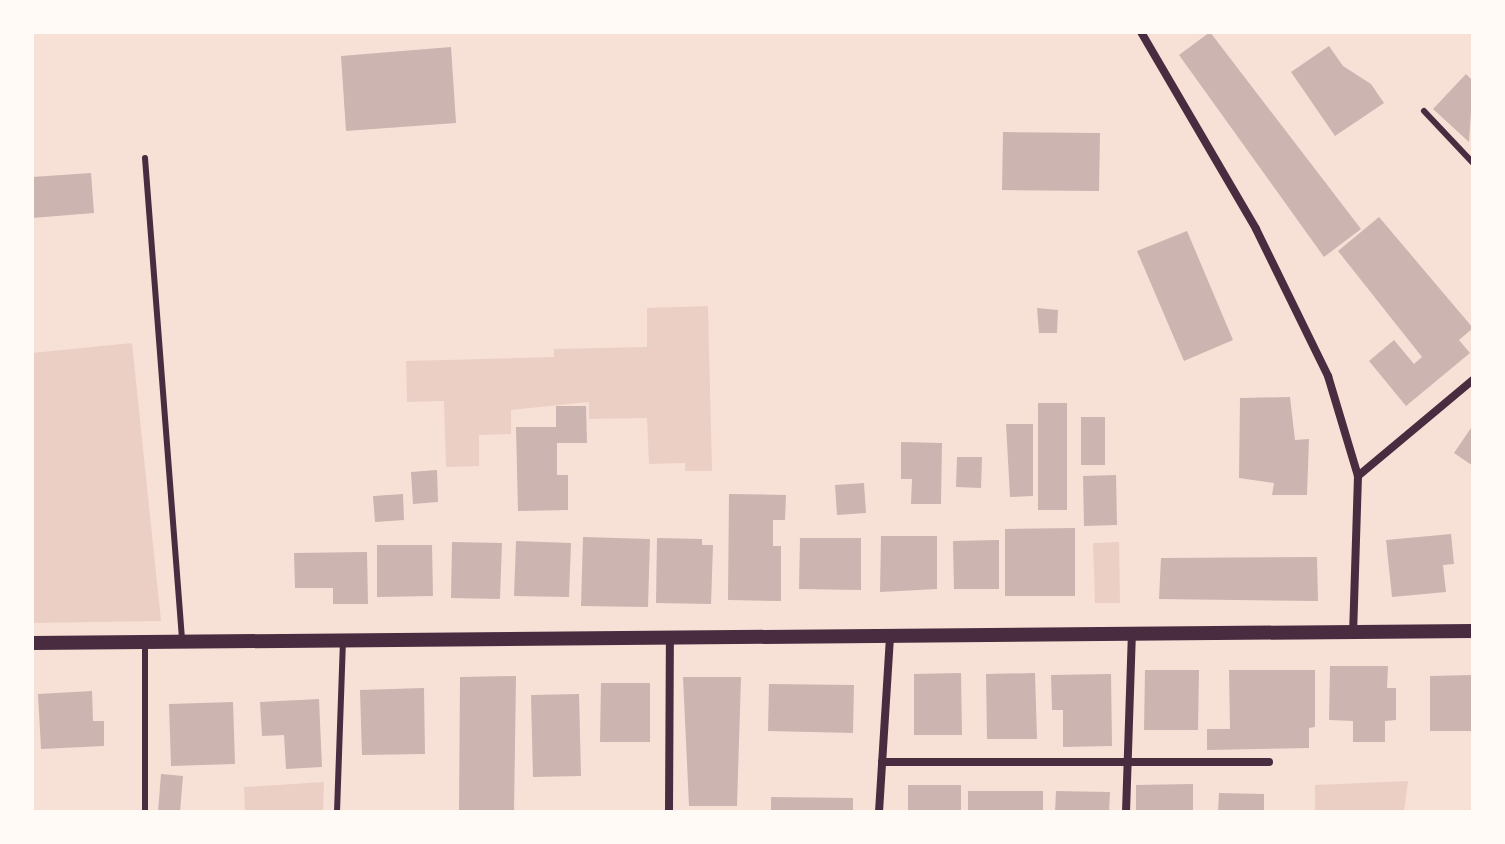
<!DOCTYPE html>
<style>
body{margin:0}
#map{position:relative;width:1505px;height:844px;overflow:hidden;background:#f7e1d7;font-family:"PT Sans",sans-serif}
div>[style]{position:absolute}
.green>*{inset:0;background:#ebcfc5}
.building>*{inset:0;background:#ccb4b1}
.service>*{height:6px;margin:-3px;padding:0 3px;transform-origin:3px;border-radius:3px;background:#4a2c40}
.minor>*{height:8px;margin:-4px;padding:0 4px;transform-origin:4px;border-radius:4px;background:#4a2c40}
.tertiary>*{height:14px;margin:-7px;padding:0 7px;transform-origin:7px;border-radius:7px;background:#4a2c40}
span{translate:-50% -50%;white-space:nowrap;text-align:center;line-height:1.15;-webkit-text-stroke:7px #fffaf5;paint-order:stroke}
.frame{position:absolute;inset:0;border:34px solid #fffaf5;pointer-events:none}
</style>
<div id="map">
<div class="green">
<div style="clip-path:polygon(708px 306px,712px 471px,685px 471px,685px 463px,649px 464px,647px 418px,589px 419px,589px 402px,511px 410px,511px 434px,479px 435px,479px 466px,446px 467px,444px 401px,407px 402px,406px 361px,554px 357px,554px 349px,647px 347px,647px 308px)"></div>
<div style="clip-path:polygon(132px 343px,161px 621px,32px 623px,32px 353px)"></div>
<div style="clip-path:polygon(1119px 542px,1120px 603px,1095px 603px,1093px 543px)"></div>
<div style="clip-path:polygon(1408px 781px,1404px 812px,1315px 812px,1315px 785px)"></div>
<div style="clip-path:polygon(324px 782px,323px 812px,245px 812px,244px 787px)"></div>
</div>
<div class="building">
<div style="clip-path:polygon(1210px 32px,1361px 229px,1324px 257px,1179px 55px)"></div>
<div style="clip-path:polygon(1329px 46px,1343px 66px,1371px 84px,1384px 103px,1335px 136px,1291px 72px)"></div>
<div style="clip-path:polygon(451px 47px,456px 123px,346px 131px,341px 56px)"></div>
<div style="clip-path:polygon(1466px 74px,1473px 81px,1469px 142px,1433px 109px)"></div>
<div style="clip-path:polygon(1003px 132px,1100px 133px,1099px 191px,1002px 190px)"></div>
<div style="clip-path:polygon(91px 173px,94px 213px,32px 218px,32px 177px)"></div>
<div style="clip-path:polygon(1379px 217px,1473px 328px,1459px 340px,1470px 353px,1406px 406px,1369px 361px,1394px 340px,1414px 364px,1422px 357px,1338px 251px)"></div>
<div style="clip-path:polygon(1187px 231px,1233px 340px,1184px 361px,1137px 251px)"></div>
<div style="clip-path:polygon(1037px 308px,1058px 310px,1057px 333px,1039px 333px)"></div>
<div style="clip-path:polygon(1290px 397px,1295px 440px,1309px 439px,1307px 495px,1272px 495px,1274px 483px,1239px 478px,1240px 398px)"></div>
<div style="clip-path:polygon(1038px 403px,1067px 403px,1067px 510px,1038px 510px)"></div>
<div style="clip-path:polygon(556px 406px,586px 406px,587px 443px,557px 443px,557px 475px,568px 475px,568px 510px,518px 511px,516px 427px,556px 427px)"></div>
<div style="clip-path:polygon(1081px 417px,1105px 417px,1105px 465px,1081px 465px)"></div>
<div style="clip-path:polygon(1006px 424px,1033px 424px,1033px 496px,1010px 497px)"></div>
<div style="clip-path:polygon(1473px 425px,1473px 466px,1454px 453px)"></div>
<div style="clip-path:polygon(901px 442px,942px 443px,941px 504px,911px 504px,912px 479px,901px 479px)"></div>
<div style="clip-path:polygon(957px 457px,982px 457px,981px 488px,956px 487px)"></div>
<div style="clip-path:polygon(437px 470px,438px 502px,413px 504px,411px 472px)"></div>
<div style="clip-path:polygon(1116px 475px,1117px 525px,1084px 526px,1083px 476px)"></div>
<div style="clip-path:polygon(864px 483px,866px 513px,837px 515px,835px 485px)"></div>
<div style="clip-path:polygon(403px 494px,404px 520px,375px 522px,373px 496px)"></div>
<div style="clip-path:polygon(729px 494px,786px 495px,785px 520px,773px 520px,773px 546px,781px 546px,781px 601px,728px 600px)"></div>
<div style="clip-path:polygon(1075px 528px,1075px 596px,1005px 596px,1005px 529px)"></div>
<div style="clip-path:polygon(1451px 534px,1454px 564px,1443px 565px,1446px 592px,1392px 597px,1386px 540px)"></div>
<div style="clip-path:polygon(881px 536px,937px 536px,937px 589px,880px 592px)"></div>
<div style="clip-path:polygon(583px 537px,650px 539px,648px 607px,581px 606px)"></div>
<div style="clip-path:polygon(657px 538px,702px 539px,702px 545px,713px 545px,711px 604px,656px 603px)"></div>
<div style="clip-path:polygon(800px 538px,861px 538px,861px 590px,799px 589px)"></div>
<div style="clip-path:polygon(999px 540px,999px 589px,954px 589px,953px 541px)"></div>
<div style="clip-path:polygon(516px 541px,571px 543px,569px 597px,514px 596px)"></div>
<div style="clip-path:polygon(452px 542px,502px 543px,500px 599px,451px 598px)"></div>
<div style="clip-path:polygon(377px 545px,432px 545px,433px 596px,377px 597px)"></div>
<div style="clip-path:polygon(367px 552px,368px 604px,333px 604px,333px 588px,295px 588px,294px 553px)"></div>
<div style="clip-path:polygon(1317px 557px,1318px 601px,1159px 599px,1161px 558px)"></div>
<div style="clip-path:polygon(1330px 666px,1388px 666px,1387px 688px,1396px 688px,1396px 720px,1385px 721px,1385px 742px,1353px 742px,1353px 721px,1329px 720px)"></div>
<div style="clip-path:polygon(1145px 670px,1199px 670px,1198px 730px,1144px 730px)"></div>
<div style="clip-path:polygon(1229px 670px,1315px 670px,1315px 727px,1309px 728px,1309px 748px,1207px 750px,1207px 729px,1230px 729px)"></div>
<div style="clip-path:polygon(961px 673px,962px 735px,914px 735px,914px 674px)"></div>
<div style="clip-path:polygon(1035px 673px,1037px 739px,987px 739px,986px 674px)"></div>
<div style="clip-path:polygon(1111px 674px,1112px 746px,1063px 747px,1063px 710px,1052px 710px,1051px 675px)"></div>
<div style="clip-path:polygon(1473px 675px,1473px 731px,1430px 731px,1430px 676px)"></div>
<div style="clip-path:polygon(516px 676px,514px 812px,459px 812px,460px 677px)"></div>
<div style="clip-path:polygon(683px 677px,741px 677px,737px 806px,689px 806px)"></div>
<div style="clip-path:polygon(601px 683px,650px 683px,650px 742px,600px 742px)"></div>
<div style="clip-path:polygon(769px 684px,854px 685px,853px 733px,768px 731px)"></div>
<div style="clip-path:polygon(424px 688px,425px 754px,362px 755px,360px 690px)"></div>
<div style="clip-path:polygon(92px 691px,93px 721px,104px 721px,104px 746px,41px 749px,38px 694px)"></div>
<div style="clip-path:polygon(579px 694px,581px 776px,533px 777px,531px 695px)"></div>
<div style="clip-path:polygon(319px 699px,322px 767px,286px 769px,284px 735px,262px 736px,260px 702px)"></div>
<div style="clip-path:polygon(233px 702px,235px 764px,171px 766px,169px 704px)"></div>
<div style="clip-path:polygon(161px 774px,183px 776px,180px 812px,158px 812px)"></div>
<div style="clip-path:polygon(1193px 784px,1193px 812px,1136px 812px,1136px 785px)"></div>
<div style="clip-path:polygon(908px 785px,961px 785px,961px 812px,908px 812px)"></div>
<div style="clip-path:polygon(968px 791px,1043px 791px,1043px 812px,968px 812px)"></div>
<div style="clip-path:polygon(1056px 791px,1110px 792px,1109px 812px,1055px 812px)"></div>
<div style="clip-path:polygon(1219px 793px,1264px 794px,1264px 812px,1218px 812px)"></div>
<div style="clip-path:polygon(771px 797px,853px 798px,853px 812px,771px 812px)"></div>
</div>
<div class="service">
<div style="left:1424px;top:111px;width:71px;rotate:46.7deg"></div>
<div style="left:145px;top:158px;width:484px;rotate:85.6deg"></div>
<div style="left:145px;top:812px;width:170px;rotate:-90deg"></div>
<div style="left:337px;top:812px;width:170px;rotate:-88deg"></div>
</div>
<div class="minor">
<div style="left:1141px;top:32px;width:228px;rotate:59.7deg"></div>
<div style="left:1256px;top:229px;width:164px;rotate:63.9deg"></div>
<div style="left:1328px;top:376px;width:104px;rotate:73.3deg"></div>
<div style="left:1358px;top:476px;width:156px;rotate:91.8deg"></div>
<div style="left:1358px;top:476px;width:150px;rotate:-39.9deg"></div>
<div style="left:882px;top:762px;width:387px"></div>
<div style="left:669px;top:812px;width:176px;rotate:-89.7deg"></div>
<div style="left:879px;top:812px;width:177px;rotate:-86.4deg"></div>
<div style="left:1126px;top:812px;width:180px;rotate:-88.1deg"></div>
</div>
<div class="tertiary">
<div style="left:32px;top:643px;width:1441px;rotate:-0.48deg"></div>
</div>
<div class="frame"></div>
</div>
